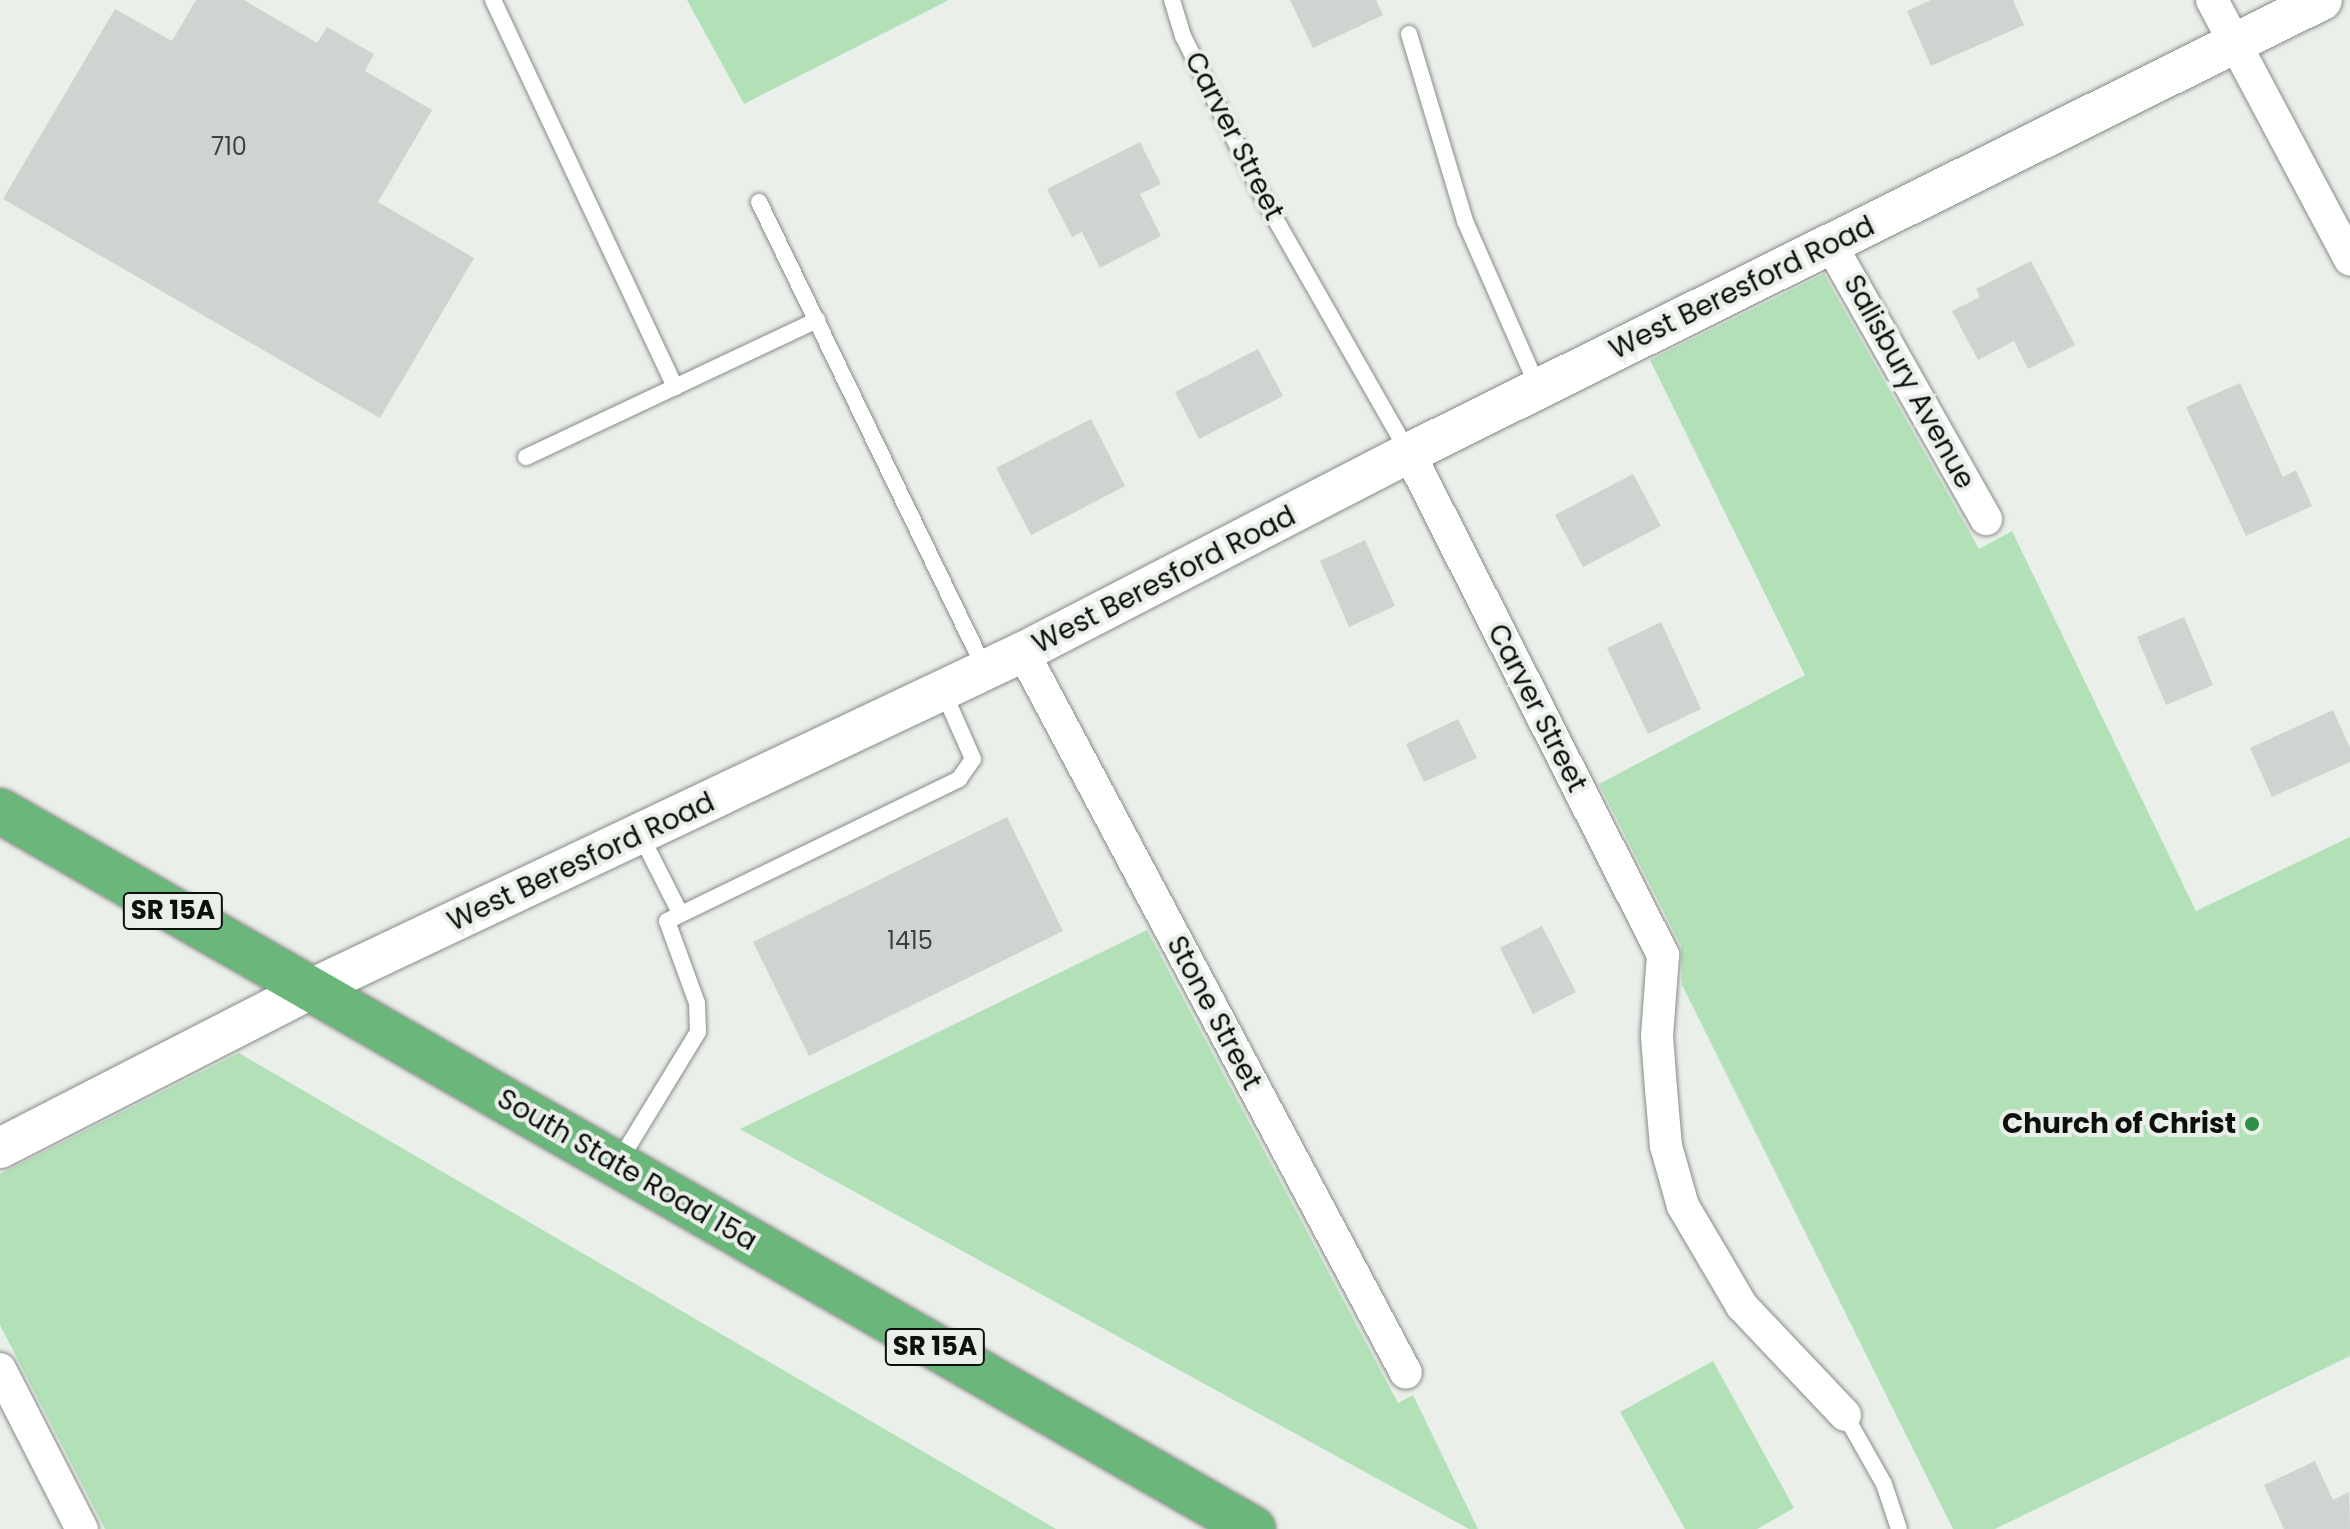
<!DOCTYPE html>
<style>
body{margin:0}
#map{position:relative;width:2350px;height:1529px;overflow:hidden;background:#eaefea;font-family:Poppins,sans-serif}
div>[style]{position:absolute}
.green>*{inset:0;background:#b2e1b8}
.building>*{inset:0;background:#ced4cf}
.roads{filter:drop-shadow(0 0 2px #878c87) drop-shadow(0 0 2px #878c87)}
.service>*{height:16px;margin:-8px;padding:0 8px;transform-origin:8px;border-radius:8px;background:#fff}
.minor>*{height:32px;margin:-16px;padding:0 16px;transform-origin:16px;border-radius:16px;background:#fff}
.tertiary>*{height:40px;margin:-20px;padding:0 20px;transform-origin:20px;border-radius:20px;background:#fff}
.trunk>*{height:44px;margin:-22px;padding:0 22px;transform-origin:22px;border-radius:22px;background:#6bb67a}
.dots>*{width:22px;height:22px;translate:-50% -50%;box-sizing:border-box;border:4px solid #eaefea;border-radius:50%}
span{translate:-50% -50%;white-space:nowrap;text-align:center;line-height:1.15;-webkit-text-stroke:8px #eaefea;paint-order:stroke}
.number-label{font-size:24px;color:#3e413e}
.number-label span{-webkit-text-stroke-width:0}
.shield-label span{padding:2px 6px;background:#eaefea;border:2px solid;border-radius:6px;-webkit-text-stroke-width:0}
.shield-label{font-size:26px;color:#0e100e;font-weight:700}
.street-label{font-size:28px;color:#0e100e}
.poi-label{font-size:28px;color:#0e100e;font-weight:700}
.right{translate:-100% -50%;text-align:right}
</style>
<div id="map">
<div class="green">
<div style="clip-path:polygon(687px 0,949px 0,744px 104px)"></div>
<div style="clip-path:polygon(1824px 274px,1979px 549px,2012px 531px,2196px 911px,2350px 837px,2350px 1356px,1995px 1529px,1953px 1529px,1682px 985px,1681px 946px,1599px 784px,1805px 675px,1650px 360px)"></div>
<div style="clip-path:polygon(1147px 930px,1398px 1403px,1413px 1395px,1478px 1529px,1469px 1529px,740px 1129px)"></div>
<div style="clip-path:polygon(239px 1053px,1056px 1529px,105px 1529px,0 1325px,0 1174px)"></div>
<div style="clip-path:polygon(1713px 1361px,1794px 1508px,1757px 1529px,1685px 1529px,1620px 1412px)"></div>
</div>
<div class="building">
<div style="clip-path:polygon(196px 0,244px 0,317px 43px,327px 27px,374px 54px,365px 71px,432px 110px,378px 202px,474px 258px,380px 418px,3px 199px,115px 9px,172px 41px)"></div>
<div style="clip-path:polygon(1290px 0,1376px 0,1383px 15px,1313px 48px)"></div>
<div style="clip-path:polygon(1931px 0,2013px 0,2024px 25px,1931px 66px,1907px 11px)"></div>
<div style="clip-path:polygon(1140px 142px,1161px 184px,1140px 194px,1161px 236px,1100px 268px,1082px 232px,1072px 237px,1047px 189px)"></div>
<div style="clip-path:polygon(2031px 261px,2075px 345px,2028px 369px,2014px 341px,1978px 360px,1952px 311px,1980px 297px,1976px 289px)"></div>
<div style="clip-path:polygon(1258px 349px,1283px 396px,1199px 439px,1175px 392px)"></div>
<div style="clip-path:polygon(2240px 383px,2283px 477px,2296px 470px,2312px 506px,2246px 536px,2186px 407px)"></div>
<div style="clip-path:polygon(1091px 419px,1125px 486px,1031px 535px,996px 468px)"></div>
<div style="clip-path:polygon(1633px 474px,1661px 526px,1583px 567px,1555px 515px)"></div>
<div style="clip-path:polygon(1365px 540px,1395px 606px,1349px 627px,1320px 561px)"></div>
<div style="clip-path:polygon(2184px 617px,2213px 685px,2166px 705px,2137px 637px)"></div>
<div style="clip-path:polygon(1661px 622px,1701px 709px,1648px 734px,1607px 648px)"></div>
<div style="clip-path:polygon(2333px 710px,2350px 748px,2350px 762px,2272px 797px,2250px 748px)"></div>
<div style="clip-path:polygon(1458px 719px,1477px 758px,1424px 782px,1406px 744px)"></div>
<div style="clip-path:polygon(1007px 817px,1063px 931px,809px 1056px,753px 942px)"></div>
<div style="clip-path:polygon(1542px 926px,1576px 992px,1533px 1014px,1500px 948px)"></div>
<div style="clip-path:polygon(2315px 1461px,2333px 1500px,2349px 1492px,2350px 1529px,2284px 1529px,2264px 1485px)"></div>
</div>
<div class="roads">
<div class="service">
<div style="left:493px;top:0;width:428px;rotate:64.8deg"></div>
<div style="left:1172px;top:0;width:38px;rotate:73deg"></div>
<div style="left:1183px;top:36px;width:184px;rotate:63.6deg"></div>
<div style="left:1265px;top:201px;width:290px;rotate:60.3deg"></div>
<div style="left:1409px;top:34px;width:195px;rotate:73.3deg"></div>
<div style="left:1465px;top:221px;width:181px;rotate:66.3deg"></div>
<div style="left:759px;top:202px;width:519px;rotate:64.18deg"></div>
<div style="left:526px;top:457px;width:322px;rotate:-25.2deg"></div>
<div style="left:640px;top:834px;width:89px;rotate:63.1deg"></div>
<div style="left:618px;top:1163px;width:153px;rotate:-58.6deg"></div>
<div style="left:698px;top:1032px;width:29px;rotate:-92deg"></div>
<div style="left:697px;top:1003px;width:87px;rotate:-110.1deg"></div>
<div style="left:667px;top:921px;width:325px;rotate:-25.9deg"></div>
<div style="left:959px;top:779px;width:24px;rotate:-55deg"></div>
<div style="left:973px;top:759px;width:74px;rotate:-113.8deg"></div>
<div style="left:1845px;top:1415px;width:79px;rotate:60.5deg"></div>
<div style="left:1884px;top:1484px;width:47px;rotate:71.6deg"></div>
</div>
<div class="minor">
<div style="left:2212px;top:0;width:294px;rotate:62deg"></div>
<div style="left:1831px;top:245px;width:315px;rotate:60.5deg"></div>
<div style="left:1409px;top:453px;width:563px;rotate:63.16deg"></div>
<div style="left:1663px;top:955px;width:81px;rotate:94.2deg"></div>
<div style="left:1657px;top:1036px;width:53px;rotate:85.7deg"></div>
<div style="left:1661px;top:1089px;width:57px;rotate:85deg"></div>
<div style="left:1666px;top:1146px;width:62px;rotate:74.2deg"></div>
<div style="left:1683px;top:1206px;width:116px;rotate:59.5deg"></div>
<div style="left:1742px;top:1306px;width:150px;rotate:46.6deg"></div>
<div style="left:1023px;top:652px;width:816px;rotate:62.02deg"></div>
<div style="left:0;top:1369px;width:180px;rotate:62.9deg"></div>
</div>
<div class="tertiary">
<div style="left:0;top:1148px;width:349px;rotate:-27.1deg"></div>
<div style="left:311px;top:989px;width:788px;rotate:-25.33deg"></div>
<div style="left:1023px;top:652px;width:434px;rotate:-27.3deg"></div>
<div style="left:1409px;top:453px;width:1019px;rotate:-26.39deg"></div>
</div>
<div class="trunk">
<div style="left:0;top:811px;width:1444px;rotate:29.81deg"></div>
</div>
</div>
<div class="dots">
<div style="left:2252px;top:1124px;background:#2d9045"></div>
</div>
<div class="number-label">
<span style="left:229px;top:147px">710</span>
<span style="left:910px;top:941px">1415</span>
</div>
<div class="shield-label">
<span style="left:173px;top:911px">SR 15A</span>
<span style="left:935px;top:1347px">SR 15A</span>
</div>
<div class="street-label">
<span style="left:1234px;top:136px;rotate:63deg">Carver Street</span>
<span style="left:1742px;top:288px;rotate:-26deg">West Beresford Road</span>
<span style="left:1909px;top:382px;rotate:61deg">Salisbury Avenue</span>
<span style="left:1164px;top:580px;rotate:-27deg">West Beresford Road</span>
<span style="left:1537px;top:708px;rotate:63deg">Carver Street</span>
<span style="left:581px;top:862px;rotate:-25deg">West Beresford Road</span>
<span style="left:1214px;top:1013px;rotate:62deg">Stone Street</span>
<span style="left:627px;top:1170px;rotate:30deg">South State Road 15a</span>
</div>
<div class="poi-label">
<span class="right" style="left:2236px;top:1124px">Church of Christ</span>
</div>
</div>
